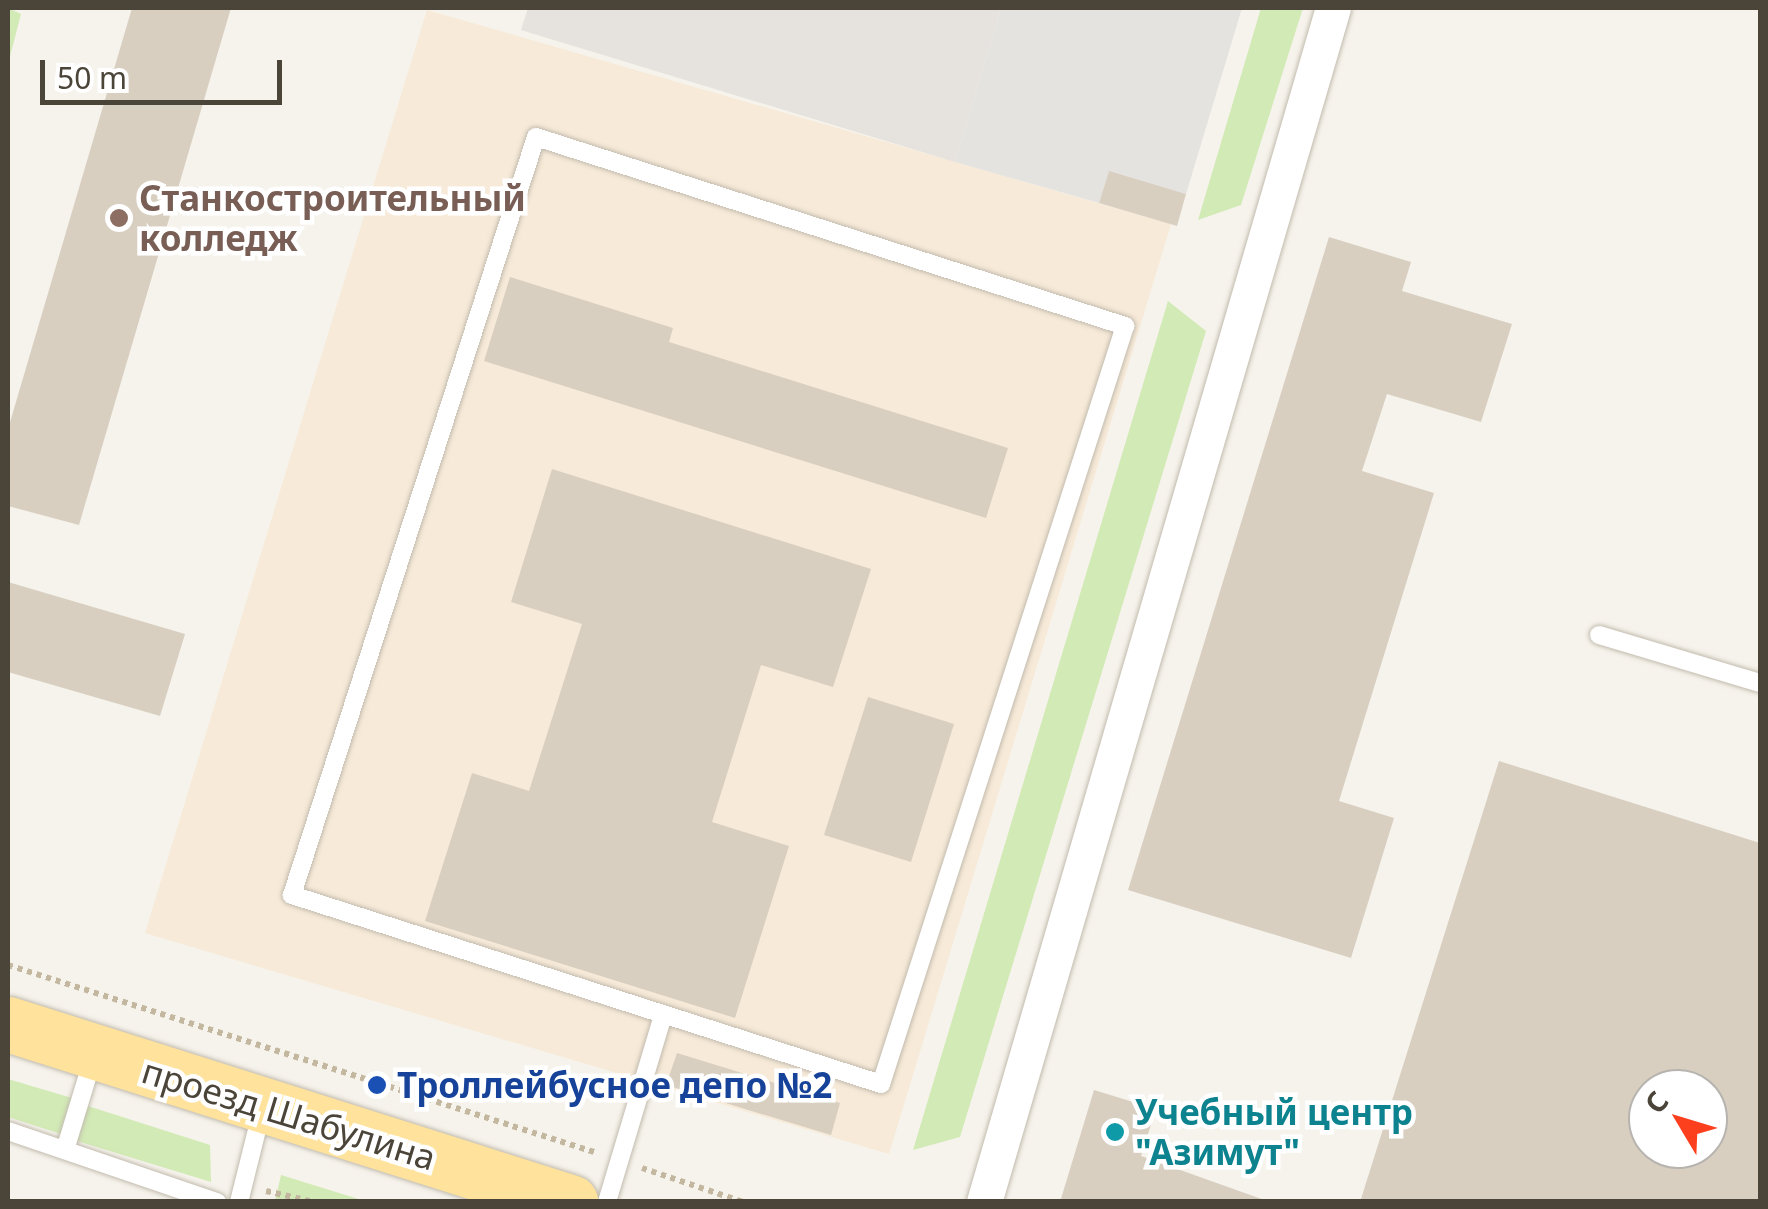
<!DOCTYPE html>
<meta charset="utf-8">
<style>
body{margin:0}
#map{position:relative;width:1768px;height:1209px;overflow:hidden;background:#f6f3ec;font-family:"Noto Sans",sans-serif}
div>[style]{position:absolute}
.commercial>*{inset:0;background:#f7ead8}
.industrial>*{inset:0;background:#e6e2dd}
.green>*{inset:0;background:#d2eab5}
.parking>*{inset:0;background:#e5e3e0}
.building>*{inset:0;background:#d8cfc1}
.path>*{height:6px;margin-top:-3px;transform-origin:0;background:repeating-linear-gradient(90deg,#c4b79f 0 5px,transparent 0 10px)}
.roads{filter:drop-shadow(0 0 2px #c2bbae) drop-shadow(0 0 2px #c2bbae)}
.service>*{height:18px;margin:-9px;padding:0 9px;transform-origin:9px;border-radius:9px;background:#fff}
.minor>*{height:35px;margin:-17.5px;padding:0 17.5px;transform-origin:17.5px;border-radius:17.5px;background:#fff}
.primary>*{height:55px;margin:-27.5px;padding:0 27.5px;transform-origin:27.5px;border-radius:27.5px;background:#ffe39c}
.dots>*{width:28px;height:28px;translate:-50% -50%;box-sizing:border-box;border:5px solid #fff;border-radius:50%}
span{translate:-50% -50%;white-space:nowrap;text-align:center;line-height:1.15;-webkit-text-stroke:9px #fff;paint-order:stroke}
.education-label{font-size:35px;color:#785e54;font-weight:700}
.left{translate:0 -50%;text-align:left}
.transit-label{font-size:35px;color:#164399;font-weight:700}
.culture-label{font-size:35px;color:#0d838f;font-weight:700}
.street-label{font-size:35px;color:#4b4439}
.frame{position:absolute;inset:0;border:10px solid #4b4439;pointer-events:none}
.north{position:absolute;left:1628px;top:1069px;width:100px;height:100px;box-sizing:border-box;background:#fff;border:2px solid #b7b4b0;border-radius:50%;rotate:308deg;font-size:28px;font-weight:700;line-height:40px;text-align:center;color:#4b4439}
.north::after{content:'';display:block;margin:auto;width:35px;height:45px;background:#fc3f1d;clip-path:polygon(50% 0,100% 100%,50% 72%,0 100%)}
.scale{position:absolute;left:40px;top:60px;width:242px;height:45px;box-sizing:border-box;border:5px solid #4b4439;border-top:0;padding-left:12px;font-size:30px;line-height:35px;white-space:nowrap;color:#4b4439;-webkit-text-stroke:8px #fff;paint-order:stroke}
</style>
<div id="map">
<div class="commercial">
<div style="clip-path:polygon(427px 10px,1171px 224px,889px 1154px,145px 933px)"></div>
</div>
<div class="industrial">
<div style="clip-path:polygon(528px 8px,1001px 8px,955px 162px,521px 30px)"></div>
</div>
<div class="green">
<div style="clip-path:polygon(8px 8px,21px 14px,8px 64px)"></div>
<div style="clip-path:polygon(1261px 8px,1303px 8px,1241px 205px,1198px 220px)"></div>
<div style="clip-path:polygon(1168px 301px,1206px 331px,960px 1137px,913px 1150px)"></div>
<div style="clip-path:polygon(8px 1079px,72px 1098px,61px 1134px,8px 1117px)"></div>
<div style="clip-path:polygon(88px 1106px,210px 1145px,211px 1182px,77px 1141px)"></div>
<div style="clip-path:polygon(281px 1175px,365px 1201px,275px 1201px)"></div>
</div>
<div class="parking">
<div style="clip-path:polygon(1001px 8px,1242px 8px,1186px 194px,1109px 172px,1099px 203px,955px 162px)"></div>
</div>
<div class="building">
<div style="clip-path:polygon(132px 8px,231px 8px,79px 525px,8px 506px,8px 429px)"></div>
<div style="clip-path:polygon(1109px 171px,1186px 194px,1177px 226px,1099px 203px)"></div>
<div style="clip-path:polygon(1329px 237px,1411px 262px,1402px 291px,1512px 324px,1481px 422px,1387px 394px,1362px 471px,1434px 493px,1339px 801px,1394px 818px,1351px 958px,1128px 890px)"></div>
<div style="clip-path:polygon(510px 277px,673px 328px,669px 342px,1008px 448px,986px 518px,484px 361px)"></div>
<div style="clip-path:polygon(552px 469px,871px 569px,833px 687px,761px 665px,712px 822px,789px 846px,735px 1018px,425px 921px,472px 773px,529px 791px,582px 624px,511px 602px)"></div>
<div style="clip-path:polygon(8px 582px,185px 634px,160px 716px,8px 672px)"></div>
<div style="clip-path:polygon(868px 697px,954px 724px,911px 862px,824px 835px)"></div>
<div style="clip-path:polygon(evenodd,1499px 761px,1760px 843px,1760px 1202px,1360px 1202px,1499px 761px,1648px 1089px,1708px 1089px,1708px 1149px,1648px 1149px,1648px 1089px)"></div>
<div style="clip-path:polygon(677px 1053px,840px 1103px,831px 1135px,666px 1085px)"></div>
<div style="clip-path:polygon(1094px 1090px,1156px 1109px,1141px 1156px,1270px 1202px,1060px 1202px)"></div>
</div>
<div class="path">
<div style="left:8px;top:965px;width:618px;rotate:17.7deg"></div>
<div style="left:642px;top:1168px;width:107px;rotate:18.6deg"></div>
<div style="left:266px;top:1191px;width:49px;rotate:12.9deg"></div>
</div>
<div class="roads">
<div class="service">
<div style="left:536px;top:137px;width:619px;rotate:17.79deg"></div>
<div style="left:1125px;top:326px;width:796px;rotate:107.84deg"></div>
<div style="left:881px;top:1084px;width:619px;rotate:-162.21deg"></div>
<div style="left:292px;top:895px;width:796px;rotate:-72.16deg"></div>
<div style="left:1599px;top:635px;width:168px;rotate:16.6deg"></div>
<div style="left:8px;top:1131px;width:221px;rotate:18.8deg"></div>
<div style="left:65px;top:1150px;width:99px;rotate:-73deg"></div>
<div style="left:239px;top:1202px;width:95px;rotate:-76deg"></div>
<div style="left:607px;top:1202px;width:195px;rotate:-73.3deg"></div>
</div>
<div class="minor">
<div style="left:984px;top:1202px;width:1244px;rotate:-73.71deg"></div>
</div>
<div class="primary">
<div style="left:8px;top:1024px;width:590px;rotate:17.57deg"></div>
</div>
</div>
<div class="dots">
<div style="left:119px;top:218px;background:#8d6e63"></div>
<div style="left:377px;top:1085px;background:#1a4fb4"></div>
<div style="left:1115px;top:1132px;background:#0f9aa8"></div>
</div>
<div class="education-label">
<span class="left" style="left:139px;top:218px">Станкостроительный<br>колледж</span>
</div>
<div class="transit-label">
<span class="left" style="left:397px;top:1085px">Троллейбусное депо №2</span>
</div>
<div class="culture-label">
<span class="left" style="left:1135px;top:1132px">Учебный центр<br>"Азимут"</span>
</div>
<div class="street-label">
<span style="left:289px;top:1114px;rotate:17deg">проезд Шабулина</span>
</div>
<div class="frame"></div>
<div class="north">С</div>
<div class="scale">50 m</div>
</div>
